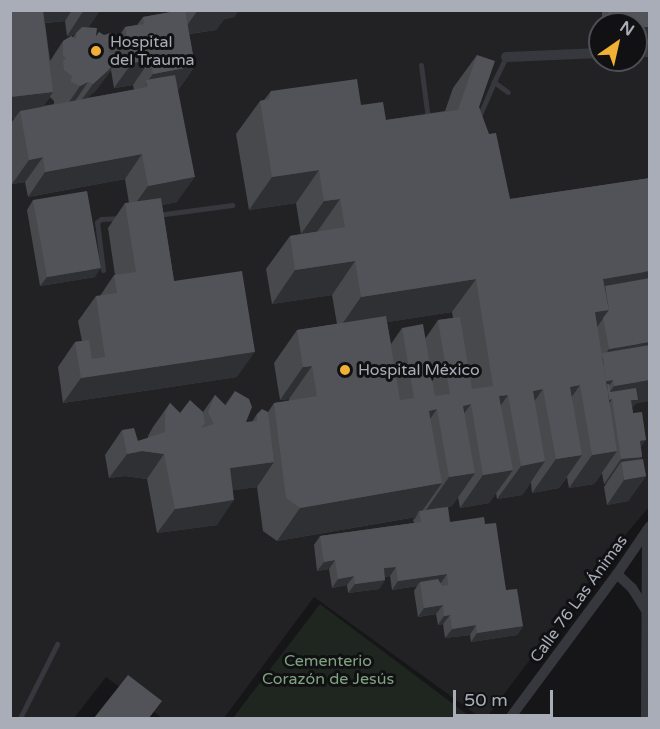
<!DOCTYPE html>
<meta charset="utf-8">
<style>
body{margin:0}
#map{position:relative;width:660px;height:729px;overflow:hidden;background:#161618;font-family:"Varela Round",sans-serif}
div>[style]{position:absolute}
.built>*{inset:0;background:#222225}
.green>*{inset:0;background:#1e261f}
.service>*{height:5px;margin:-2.5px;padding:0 2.5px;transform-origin:2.5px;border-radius:2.5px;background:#37383d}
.minor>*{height:10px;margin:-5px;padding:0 5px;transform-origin:5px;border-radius:5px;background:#37383d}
.wall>*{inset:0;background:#47494d}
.shaded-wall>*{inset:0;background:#2f3033}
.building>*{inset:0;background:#525359}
.dots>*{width:16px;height:16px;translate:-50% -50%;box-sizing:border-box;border:3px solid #111113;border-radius:50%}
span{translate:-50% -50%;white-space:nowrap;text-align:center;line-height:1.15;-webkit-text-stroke:6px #111113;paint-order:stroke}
.poi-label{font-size:16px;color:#a8adb8}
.left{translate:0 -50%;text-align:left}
.street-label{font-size:16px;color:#a8adb8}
.park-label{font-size:16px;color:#7fa381}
.frame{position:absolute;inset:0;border:12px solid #a8adb8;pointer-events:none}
.north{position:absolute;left:588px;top:12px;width:60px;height:60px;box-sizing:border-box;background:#111113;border:2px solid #4d4f55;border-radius:50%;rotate:34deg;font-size:16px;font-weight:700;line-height:24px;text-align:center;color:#a8adb8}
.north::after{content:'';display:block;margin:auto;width:21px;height:27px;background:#f2b134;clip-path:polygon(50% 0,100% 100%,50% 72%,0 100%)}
.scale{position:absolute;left:453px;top:690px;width:100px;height:27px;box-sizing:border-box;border:3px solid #a8adb8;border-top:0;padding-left:8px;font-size:18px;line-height:21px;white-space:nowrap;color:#a8adb8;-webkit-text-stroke:4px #111113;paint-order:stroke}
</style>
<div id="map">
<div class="built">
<div style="clip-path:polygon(evenodd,10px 11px,649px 11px,649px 507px,615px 547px,486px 718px,481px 718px,314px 597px,224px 718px,162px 718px,106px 677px,74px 718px,11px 718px,10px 11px,600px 24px,636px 24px,636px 60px,600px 60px,600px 24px)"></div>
</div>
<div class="green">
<div style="clip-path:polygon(320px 604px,472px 718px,233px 718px)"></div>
</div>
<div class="service">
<div style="left:506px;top:57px;width:28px;rotate:116deg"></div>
<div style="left:494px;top:82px;width:17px;rotate:36deg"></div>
<div style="left:421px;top:65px;width:54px;rotate:82.6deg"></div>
<div style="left:478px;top:119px;width:40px;rotate:-66.6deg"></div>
<div style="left:157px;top:215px;width:76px;rotate:-7.6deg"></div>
<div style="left:103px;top:270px;width:48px;rotate:-97.1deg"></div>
<div style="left:97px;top:222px;width:5px;rotate:-37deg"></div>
<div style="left:101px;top:219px;width:20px;rotate:-3deg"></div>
<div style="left:20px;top:718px;width:83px;rotate:-63.4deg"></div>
</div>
<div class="minor">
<div style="left:636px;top:52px;width:14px"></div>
<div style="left:506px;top:57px;width:94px;rotate:-2.4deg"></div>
<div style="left:617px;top:574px;width:21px;rotate:43deg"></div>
<div style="left:632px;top:588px;width:25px;rotate:58deg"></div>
<div style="left:510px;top:718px;width:179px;rotate:-53.4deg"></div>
<div style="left:617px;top:574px;width:58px;rotate:-55.5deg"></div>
<div style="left:646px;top:718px;width:188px;rotate:-89.7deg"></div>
</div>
<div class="wall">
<div style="clip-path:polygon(evenodd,10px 10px,100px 10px,88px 28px,96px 36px,113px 45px,125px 27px,137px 25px,143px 17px,177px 11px,177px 10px,239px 10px,234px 17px,224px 19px,216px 30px,189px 34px,195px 66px,178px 90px,177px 202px,162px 205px,174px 281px,237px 377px,63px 403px,58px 367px,75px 342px,82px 341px,78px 321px,96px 296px,100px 296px,114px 275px,115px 275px,108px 228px,125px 203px,129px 203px,125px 179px,28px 197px,25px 182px,12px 184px,10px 177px,10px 124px,14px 119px,10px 10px,65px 21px,67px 36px,75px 35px,73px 37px,63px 41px,50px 61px,45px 23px,65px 21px,10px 10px,111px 70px,114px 88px,133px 85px,134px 90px,87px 98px,96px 90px,111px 70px,10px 10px,50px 97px,54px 101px,54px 104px,43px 106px,50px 97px)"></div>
<div style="clip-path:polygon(602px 10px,650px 10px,636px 24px,602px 24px)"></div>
<div style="clip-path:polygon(evenodd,477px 55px,479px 107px,510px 199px,650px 178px,635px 404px,632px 408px,641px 447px,642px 457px,640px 459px,646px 476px,628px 501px,607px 505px,604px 487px,606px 484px,604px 484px,602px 473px,594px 484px,569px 488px,567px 477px,559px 488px,532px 493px,531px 482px,522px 495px,497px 499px,496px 493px,489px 503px,460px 508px,458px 497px,452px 506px,443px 508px,450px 522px,485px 524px,506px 590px,523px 626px,517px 635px,471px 642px,470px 635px,445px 638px,443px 624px,438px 625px,436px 614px,418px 617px,414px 591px,417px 586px,392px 590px,390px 576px,385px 577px,385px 580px,379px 589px,348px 593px,347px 585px,332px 588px,329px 569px,317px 571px,314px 545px,320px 536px,414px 523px,413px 520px,416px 517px,277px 541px,263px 531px,257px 487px,233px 490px,217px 525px,157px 533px,147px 479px,125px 476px,109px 478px,105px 455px,122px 430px,138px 441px,148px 438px,148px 436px,153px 427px,170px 403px,180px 413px,203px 412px,215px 395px,225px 405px,235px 391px,246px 422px,252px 422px,257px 414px,268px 412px,274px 403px,289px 401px,289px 399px,280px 400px,274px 363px,297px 330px,337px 324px,332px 295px,272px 304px,266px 269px,290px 236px,301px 234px,296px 203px,249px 210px,236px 134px,260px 101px,264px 100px,271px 91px,361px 105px,386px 120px,445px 111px,453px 88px,477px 55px,452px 312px,453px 318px,438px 320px,425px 339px,402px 328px,391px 344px,387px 322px,452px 312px)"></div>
<div style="clip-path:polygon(33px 200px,95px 277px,40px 286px,27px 210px)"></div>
</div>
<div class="shaded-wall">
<div style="clip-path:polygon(35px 10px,72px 10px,65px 21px,24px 25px)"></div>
<div style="clip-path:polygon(84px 10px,100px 10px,84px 34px,76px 33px,75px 35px,67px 36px)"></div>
<div style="clip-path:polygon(198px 10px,239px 10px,234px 17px,224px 19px,216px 30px,180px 35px)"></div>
<div style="clip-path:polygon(636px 27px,650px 27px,650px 36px,636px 36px)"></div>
<div style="clip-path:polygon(150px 60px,133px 85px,114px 88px,132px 63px)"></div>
<div style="clip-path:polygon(114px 65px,96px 90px,75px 109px,93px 84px)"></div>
<div style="clip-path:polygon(195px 66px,177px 91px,147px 87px,146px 83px,153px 74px)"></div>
<div style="clip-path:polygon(88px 82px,71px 107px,63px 111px,80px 86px)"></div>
<div style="clip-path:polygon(53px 92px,36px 117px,20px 111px,14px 119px,10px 120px,10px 97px)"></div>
<div style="clip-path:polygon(142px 154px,125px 179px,28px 197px,45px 172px)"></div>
<div style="clip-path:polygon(43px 157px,25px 182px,12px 184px,29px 160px)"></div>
<div style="clip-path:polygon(319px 170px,296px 203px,249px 210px,272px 177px)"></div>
<div style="clip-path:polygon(195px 177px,177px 202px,130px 211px,148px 186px)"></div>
<div style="clip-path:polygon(340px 199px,317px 232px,301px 234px,324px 201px)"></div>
<div style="clip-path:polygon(355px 261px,332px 295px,272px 304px,295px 270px)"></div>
<div style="clip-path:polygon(101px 268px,95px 277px,40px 286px,47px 277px)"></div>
<div style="clip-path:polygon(650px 271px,650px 300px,601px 309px,603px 279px)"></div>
<div style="clip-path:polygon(476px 279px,452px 312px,338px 330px,361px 297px)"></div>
<div style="clip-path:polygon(609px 310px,586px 343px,595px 312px)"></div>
<div style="clip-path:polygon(650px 342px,650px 363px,598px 365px,609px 349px)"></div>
<div style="clip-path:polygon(255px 352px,237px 377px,63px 403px,81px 378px)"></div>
<div style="clip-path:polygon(312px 366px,289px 399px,280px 400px,303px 367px)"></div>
<div style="clip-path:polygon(613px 380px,605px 392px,602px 382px)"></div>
<div style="clip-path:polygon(650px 380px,650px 401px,635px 404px,621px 424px,612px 399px,595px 424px,605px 399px,614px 386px)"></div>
<div style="clip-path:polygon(580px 385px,557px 418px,570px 387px)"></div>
<div style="clip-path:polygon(543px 389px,520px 422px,533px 391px)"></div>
<div style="clip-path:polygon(508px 395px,485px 428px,499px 396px)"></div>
<div style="clip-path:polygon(471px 404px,447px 437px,463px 406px)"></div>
<div style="clip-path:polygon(437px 409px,414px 442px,429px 411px)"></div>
<div style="clip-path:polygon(646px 440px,633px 458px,642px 457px,626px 479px,646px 476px,628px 501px,607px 505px,624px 480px,621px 462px,606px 484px,604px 484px,621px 459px,640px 441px)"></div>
<div style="clip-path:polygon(142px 451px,164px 454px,147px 479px,125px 476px,109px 478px,127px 454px)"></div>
<div style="clip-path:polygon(617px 451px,594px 484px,569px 488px,592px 455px)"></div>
<div style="clip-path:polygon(582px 455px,559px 488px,532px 493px,556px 459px)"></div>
<div style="clip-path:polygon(545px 461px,522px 495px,497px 499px,521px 466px)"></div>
<div style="clip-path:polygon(274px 462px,257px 487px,213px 493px,230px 468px)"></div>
<div style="clip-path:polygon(513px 470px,489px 503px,460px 508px,483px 475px)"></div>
<div style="clip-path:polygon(475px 473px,452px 506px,426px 510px,449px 477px)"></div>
<div style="clip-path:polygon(442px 483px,420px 514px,419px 511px,416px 517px,277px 541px,300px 508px)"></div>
<div style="clip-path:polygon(234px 500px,217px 525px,157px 533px,175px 509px)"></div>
<div style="clip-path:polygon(335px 560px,329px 569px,317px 571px,324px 562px)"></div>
<div style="clip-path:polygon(396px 567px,390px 576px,377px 578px,384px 568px)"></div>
<div style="clip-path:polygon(447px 574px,441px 583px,420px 582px,417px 586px,392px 590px,398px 581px)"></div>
<div style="clip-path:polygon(354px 576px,347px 585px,332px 588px,338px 579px)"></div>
<div style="clip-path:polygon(385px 580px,379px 589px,348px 593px,355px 584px)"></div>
<div style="clip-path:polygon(443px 605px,436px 614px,418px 617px,424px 608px)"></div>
<div style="clip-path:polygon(450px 615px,443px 624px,438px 625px,444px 616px)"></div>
<div style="clip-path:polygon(476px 625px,470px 635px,445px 638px,452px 629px)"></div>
<div style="clip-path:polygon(523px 626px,517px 635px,471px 642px,477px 633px)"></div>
</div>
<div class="building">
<div style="clip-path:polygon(10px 10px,43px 10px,53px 92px,10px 97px)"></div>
<div style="clip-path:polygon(182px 10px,185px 10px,195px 66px,153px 74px,150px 60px,132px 63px,125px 27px,144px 24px,143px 17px)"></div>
<div style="clip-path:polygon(608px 10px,650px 10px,650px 27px,636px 27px,636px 24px,608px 24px)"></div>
<div style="clip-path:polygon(82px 27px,97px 28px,96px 36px,99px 32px,104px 35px,111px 33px,113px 48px,108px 52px,114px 53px,114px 65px,93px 84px,88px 82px,80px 86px,71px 82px,72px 76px,64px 70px,63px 61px,66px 58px,63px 56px,63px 41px,71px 36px,76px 39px,76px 33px)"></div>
<div style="clip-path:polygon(477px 55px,495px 61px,479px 107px,489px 134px,496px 133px,510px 199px,650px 178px,650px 271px,603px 279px,609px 310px,595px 312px,617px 451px,592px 455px,580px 385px,570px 387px,582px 455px,556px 459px,543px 389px,533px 391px,545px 461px,521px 466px,508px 395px,499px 396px,513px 470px,483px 475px,471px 404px,463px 406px,475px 473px,449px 477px,437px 409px,429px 411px,442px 483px,300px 508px,286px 498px,274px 403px,317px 396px,312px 366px,303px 367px,297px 330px,386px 316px,400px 400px,414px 398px,402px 328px,423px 324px,435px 396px,450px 394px,438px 320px,460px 317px,472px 389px,493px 386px,476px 279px,361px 297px,355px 261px,295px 270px,290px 236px,345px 227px,340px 199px,324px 201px,319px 170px,272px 177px,260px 101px,269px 99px,271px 91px,357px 79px,361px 105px,383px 102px,386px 120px,458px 110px)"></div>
<div style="clip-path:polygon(175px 75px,195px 177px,148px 186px,142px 154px,45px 172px,43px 157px,29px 160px,20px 111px,147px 87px,146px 80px)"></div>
<div style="clip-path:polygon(87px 191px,101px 268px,47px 277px,33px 200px)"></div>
<div style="clip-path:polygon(161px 198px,174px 281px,242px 271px,255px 352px,81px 378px,75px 342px,89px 340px,92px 359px,105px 357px,96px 296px,117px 293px,114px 275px,136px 272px,125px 203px)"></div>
<div style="clip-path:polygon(650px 278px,650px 342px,609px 349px,603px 318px,609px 310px,605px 286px)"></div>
<div style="clip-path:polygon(650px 345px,650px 380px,614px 386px,613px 380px,606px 381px,602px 353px)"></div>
<div style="clip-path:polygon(607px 384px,609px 384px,610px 392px,636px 388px,638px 400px,631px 400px,633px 413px,642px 412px,646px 440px,640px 441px,642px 457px,621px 459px,612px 399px,609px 400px)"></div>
<div style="clip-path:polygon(235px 391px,249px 399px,252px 407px,246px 422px,257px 421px,257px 414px,262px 409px,268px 412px,274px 462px,230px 468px,234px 500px,175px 509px,164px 454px,142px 451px,127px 454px,122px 430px,134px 428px,138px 441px,165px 432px,165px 412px,170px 403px,180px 413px,190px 400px,203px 412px,205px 423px,201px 428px,214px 424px,208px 412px,215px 395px,226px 406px)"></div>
<div style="clip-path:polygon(643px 459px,646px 476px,624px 480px,621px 462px)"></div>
<div style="clip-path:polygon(448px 507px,450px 522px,484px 517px,485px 524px,496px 523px,506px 590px,517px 589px,523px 626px,477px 633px,476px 625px,452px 629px,450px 615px,444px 616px,443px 605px,424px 608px,420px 582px,438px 579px,442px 586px,448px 585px,447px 574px,398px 581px,396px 567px,384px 568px,385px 580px,355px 584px,354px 576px,338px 579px,335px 560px,324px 562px,320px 536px,421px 522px,419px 511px)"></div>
<div style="clip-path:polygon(128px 675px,162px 701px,149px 718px,94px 718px)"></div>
</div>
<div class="dots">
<div style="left:96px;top:51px;background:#f2b134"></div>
<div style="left:345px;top:370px;background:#f2b134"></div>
</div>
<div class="poi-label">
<span class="left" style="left:110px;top:51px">Hospital<br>del Trauma</span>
<span class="left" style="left:358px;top:370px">Hospital México</span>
</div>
<div class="street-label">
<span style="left:579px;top:599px;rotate:-54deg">Calle 76 Las Ánimas</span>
</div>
<div class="park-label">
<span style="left:328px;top:670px">Cementerio<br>Corazón de Jesús</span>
</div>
<div class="frame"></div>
<div class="north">N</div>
<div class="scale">50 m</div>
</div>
